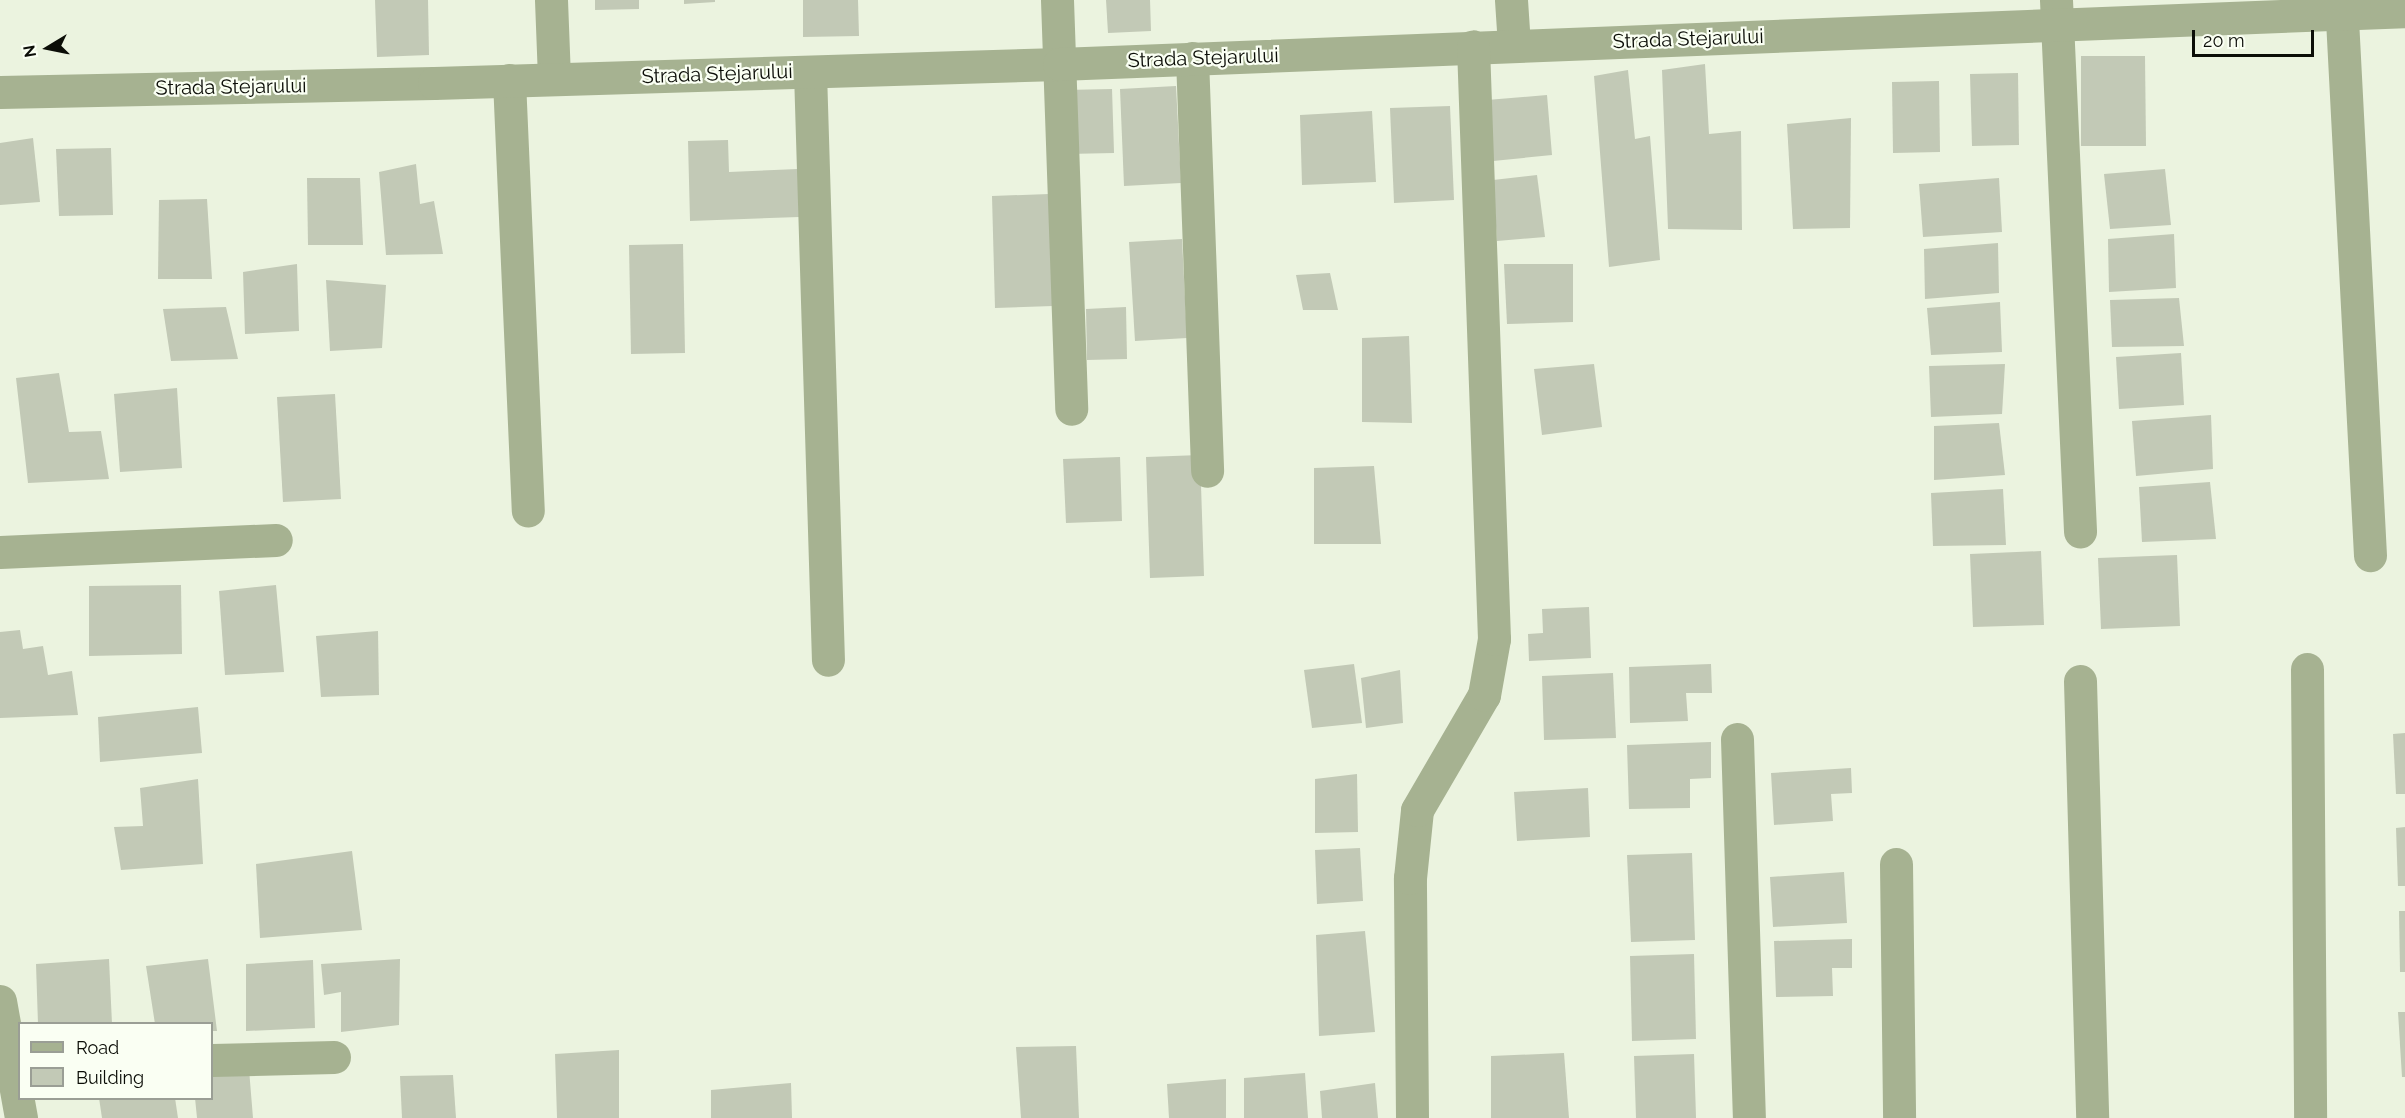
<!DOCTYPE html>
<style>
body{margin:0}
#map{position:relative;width:2405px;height:1118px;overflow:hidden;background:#ebf3df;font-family:Raleway,sans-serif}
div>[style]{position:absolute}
.building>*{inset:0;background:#c2c9b6}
.minor>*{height:33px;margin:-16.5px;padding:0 16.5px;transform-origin:16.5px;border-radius:16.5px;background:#a6b291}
span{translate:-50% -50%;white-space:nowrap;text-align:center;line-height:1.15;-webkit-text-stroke:4.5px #fafff3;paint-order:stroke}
.street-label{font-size:20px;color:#0b0d07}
.legend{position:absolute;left:18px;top:1022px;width:195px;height:78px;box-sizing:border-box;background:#fafff3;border:2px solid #9a9e95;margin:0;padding:8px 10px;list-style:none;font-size:18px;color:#0b0d07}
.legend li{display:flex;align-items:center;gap:12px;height:30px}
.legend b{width:30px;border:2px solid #9a9e95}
.north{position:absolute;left:18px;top:18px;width:60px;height:60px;-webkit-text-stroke:4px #fafff3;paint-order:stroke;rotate:260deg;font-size:16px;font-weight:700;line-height:24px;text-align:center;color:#0b0d07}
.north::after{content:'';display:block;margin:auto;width:21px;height:27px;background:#0b0d07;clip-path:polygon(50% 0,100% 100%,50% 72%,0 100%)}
.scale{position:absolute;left:2192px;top:30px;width:122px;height:27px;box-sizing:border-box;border:3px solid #0b0d07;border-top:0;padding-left:8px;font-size:18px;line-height:21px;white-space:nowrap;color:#0b0d07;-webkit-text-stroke:4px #fafff3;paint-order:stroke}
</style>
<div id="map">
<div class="building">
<div style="clip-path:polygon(375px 0,428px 0,429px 55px,377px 57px)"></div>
<div style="clip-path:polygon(595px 0,639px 0,639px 9px,595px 10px)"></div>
<div style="clip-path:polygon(684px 0,715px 0,715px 2px,684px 4px)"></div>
<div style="clip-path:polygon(803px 0,858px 0,859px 36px,803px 37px)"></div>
<div style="clip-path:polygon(1106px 0,1150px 0,1151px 31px,1108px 33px)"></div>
<div style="clip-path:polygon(2081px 56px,2145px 56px,2146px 146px,2081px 146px)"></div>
<div style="clip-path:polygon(1705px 64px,1709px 134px,1741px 131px,1742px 230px,1668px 229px,1662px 70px)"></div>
<div style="clip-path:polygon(1628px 70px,1635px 139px,1650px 136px,1660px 260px,1609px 267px,1594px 76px)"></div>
<div style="clip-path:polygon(2018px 73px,2019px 145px,1972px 146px,1970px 74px)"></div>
<div style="clip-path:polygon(1939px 81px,1940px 152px,1893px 153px,1892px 82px)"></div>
<div style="clip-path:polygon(1176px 86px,1181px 183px,1124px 186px,1120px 89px)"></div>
<div style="clip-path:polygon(1112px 89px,1114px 153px,1067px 154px,1065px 90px)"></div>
<div style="clip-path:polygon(1547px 95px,1552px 155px,1493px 161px,1487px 100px)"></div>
<div style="clip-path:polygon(1450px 106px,1454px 200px,1394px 203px,1390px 108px)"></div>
<div style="clip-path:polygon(1372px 111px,1376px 182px,1302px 185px,1300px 115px)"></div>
<div style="clip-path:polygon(1851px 118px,1850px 228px,1793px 229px,1787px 124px)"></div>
<div style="clip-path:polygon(33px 138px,40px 202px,0 205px,0 143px)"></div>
<div style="clip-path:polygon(728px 140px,729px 172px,798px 169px,799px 217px,690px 221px,688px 141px)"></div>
<div style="clip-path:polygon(111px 148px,113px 215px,59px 216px,56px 149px)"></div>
<div style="clip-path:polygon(416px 164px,420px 204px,434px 201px,443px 254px,386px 255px,379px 172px)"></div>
<div style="clip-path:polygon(2165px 169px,2171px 225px,2110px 229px,2104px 174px)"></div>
<div style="clip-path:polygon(1537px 175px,1545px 237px,1497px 241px,1493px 180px)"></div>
<div style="clip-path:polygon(307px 178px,360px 178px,363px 245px,308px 245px)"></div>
<div style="clip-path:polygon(1999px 178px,2002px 232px,1923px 237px,1919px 184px)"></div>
<div style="clip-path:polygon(1049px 194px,1053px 306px,995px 308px,992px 196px)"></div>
<div style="clip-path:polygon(207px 199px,212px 279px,158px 279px,159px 200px)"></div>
<div style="clip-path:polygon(2174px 234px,2176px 288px,2109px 292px,2108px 239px)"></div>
<div style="clip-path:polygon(1182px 239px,1187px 338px,1135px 341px,1129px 242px)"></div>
<div style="clip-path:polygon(1998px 243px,1999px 293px,1925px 299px,1924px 249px)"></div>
<div style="clip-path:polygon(683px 244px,685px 353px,631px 354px,629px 245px)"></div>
<div style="clip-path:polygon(297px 264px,299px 331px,245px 334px,243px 272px)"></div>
<div style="clip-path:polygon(1504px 264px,1573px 264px,1573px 322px,1507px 324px)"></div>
<div style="clip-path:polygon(1330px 273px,1338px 310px,1303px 310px,1296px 275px)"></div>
<div style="clip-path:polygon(326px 280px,386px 285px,382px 348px,330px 351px)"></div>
<div style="clip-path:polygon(2179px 298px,2184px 346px,2112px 347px,2110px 300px)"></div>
<div style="clip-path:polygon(2000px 302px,2002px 352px,1931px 355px,1927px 308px)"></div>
<div style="clip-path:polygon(226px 307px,238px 359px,171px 361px,163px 309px)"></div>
<div style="clip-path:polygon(1126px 307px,1127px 359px,1087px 360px,1086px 309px)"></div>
<div style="clip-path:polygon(1409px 336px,1412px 423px,1362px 422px,1362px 338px)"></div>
<div style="clip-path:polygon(2181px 353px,2184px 405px,2119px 409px,2116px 357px)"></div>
<div style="clip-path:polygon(1594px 364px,1602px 427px,1542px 435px,1534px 369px)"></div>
<div style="clip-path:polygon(2005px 364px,2002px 414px,1931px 417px,1929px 366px)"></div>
<div style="clip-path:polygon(59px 373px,69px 432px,101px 431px,109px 479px,28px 483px,16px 378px)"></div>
<div style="clip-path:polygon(177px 388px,182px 468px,120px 472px,114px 394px)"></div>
<div style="clip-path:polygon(335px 394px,341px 499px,283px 502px,277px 397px)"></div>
<div style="clip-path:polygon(2211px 415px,2213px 469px,2136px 476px,2132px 421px)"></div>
<div style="clip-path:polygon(1999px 423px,2005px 475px,1934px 480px,1934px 426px)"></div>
<div style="clip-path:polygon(1200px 455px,1204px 576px,1150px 578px,1146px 457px)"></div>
<div style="clip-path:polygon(1120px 457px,1122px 521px,1066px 523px,1063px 459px)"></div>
<div style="clip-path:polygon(1374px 466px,1381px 544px,1314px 544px,1314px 468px)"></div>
<div style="clip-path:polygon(2210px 482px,2216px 539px,2142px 542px,2139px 487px)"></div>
<div style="clip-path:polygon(2003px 489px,2006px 545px,1933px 546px,1931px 493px)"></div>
<div style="clip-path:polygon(2041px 551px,2044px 625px,1973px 627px,1970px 554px)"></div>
<div style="clip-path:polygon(2177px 555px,2180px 626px,2101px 629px,2098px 558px)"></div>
<div style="clip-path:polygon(181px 585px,182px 654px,89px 656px,89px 586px)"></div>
<div style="clip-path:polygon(276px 585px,284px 672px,225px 675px,219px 591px)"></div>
<div style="clip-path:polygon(1589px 607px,1591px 658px,1529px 661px,1528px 634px,1543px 633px,1542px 609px)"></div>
<div style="clip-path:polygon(20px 630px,23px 649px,43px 646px,48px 675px,72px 671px,78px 715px,0 718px,0 632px)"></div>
<div style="clip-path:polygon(378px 631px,379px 695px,321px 697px,316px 636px)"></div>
<div style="clip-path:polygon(1354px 664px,1362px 723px,1312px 728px,1304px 670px)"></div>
<div style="clip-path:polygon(1711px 664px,1712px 693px,1686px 693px,1688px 721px,1630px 723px,1629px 667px)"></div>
<div style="clip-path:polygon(1400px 670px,1403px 723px,1366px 728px,1361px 678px)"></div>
<div style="clip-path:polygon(1613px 673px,1616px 738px,1544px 740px,1542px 676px)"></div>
<div style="clip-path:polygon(198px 707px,202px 753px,100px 762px,98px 717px)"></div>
<div style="clip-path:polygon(2405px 733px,2405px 794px,2396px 794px,2393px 734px)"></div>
<div style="clip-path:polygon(1711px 742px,1711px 778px,1690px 779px,1690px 808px,1629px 809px,1627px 745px)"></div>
<div style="clip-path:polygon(1851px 768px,1852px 793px,1831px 794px,1833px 821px,1774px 825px,1771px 773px)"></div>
<div style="clip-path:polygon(1357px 774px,1358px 832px,1315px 833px,1315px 779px)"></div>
<div style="clip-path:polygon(198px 779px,203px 864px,121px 870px,114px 827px,143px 826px,140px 788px)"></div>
<div style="clip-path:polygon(1588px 788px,1590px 837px,1517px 841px,1514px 792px)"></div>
<div style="clip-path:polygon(2405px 827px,2405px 886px,2398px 886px,2396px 828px)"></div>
<div style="clip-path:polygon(1360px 848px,1363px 901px,1317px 904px,1315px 850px)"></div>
<div style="clip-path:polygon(352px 851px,362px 930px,260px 938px,256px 864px)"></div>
<div style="clip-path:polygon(1692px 853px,1695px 940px,1631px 942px,1627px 855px)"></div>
<div style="clip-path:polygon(1844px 872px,1847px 923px,1773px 927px,1770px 877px)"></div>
<div style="clip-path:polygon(2399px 911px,2405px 911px,2405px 972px,2400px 972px)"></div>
<div style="clip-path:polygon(1365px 931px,1375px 1032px,1319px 1036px,1316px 935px)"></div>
<div style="clip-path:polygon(1852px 939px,1852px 968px,1832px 968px,1833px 996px,1776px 997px,1774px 941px)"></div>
<div style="clip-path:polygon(1694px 954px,1696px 1039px,1632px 1041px,1630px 956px)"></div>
<div style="clip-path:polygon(109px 959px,112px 1024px,38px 1024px,36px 964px)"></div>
<div style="clip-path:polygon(208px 959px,217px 1031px,212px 1031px,212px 1024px,155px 1024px,146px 966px)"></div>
<div style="clip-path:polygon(400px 959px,399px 1025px,341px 1032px,341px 992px,324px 995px,321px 964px)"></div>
<div style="clip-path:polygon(313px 960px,315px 1028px,246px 1031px,246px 964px)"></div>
<div style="clip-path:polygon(2398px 1012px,2405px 1012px,2405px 1077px,2402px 1077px)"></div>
<div style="clip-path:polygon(1076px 1046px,1079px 1118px,1021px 1118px,1016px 1047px)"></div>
<div style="clip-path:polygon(619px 1050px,619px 1118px,557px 1118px,555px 1054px)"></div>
<div style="clip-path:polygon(1564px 1053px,1569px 1118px,1491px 1118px,1491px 1056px)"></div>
<div style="clip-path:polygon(1694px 1054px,1696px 1118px,1636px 1118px,1634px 1056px)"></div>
<div style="clip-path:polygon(212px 1069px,249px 1069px,253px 1118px,197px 1118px,195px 1098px,212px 1098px)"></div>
<div style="clip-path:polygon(1305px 1073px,1308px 1118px,1244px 1118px,1244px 1078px)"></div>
<div style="clip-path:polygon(453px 1075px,456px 1118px,402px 1118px,400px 1076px)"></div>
<div style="clip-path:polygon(1226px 1079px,1226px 1118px,1169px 1118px,1167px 1084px)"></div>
<div style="clip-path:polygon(791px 1083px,792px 1118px,711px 1118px,711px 1090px)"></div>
<div style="clip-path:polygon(1375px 1083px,1378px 1118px,1322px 1118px,1320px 1091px)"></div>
<div style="clip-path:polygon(99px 1098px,175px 1098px,178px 1118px,102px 1118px)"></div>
</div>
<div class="minor">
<div style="left:551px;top:0;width:79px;rotate:87.8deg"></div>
<div style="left:1057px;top:0;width:409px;rotate:88deg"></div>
<div style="left:1511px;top:0;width:45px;rotate:86.2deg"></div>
<div style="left:2056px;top:0;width:532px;rotate:87.41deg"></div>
<div style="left:2341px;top:0;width:556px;rotate:87.01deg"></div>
<div style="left:1192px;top:58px;width:413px;rotate:87.9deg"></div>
<div style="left:810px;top:72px;width:588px;rotate:88.25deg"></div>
<div style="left:509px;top:80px;width:431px;rotate:87.5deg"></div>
<div style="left:0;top:92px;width:434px;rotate:-1.2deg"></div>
<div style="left:434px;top:83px;width:625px;rotate:-1.74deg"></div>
<div style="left:1059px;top:64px;width:1347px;rotate:-2.25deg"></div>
<div style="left:0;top:552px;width:276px;rotate:-2.5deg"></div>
<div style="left:2307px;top:669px;width:449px;rotate:89.6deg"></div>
<div style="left:2080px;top:681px;width:437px;rotate:88.4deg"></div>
<div style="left:1737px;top:739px;width:379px;rotate:88.2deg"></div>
<div style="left:1896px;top:864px;width:254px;rotate:89.3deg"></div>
<div style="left:0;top:1001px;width:119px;rotate:79.8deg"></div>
<div style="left:212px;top:1060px;width:122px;rotate:-1.4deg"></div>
<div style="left:1412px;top:1118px;width:240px;rotate:-90.5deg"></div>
<div style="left:1410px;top:878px;width:68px;rotate:-84.1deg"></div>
<div style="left:1417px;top:810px;width:133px;rotate:-59.8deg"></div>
<div style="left:1484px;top:695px;width:57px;rotate:-79.9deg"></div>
<div style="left:1494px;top:639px;width:593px;rotate:-92.03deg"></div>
</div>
<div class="street-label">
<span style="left:1688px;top:39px;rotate:-2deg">Strada Stejarului</span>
<span style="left:1203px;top:58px;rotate:-2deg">Strada Stejarului</span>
<span style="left:717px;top:74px;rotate:-2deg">Strada Stejarului</span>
<span style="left:231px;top:87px;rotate:-1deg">Strada Stejarului</span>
</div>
<ul class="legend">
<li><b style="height:8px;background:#a6b291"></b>Road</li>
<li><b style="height:16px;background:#c2c9b6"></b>Building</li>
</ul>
<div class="north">N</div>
<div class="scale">20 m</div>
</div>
